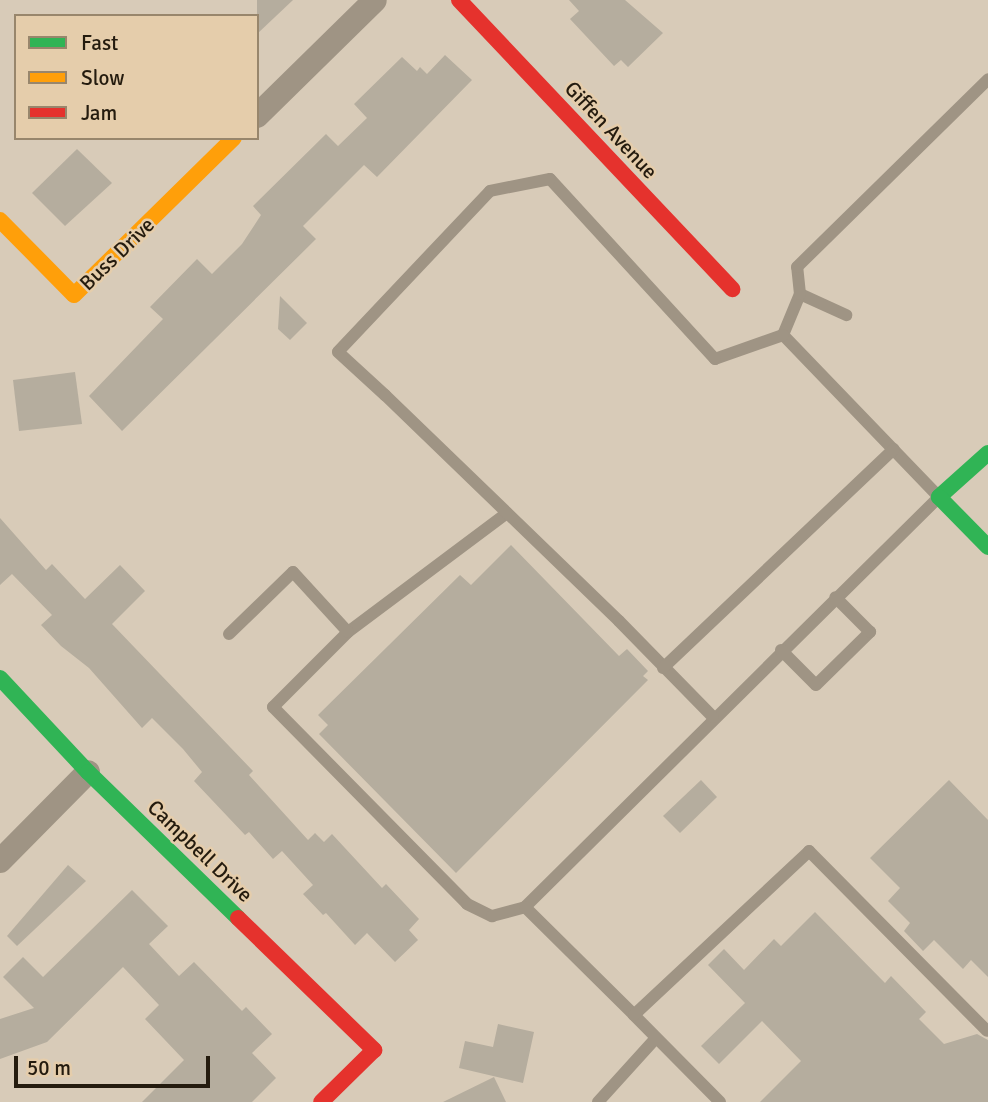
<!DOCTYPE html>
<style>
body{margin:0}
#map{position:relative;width:988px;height:1102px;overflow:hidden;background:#d8cbb8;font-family:Signika,sans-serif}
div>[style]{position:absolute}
.building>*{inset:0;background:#b5ad9e}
.lane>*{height:12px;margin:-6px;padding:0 6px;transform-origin:6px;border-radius:6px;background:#9f9484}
.street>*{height:24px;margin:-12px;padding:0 12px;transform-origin:12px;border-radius:12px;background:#9f9484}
.fast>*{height:16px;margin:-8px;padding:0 8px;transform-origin:8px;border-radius:8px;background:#30b455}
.slow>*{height:16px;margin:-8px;padding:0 8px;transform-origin:8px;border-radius:8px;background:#ff9f0a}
.jam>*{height:16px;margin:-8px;padding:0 8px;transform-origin:8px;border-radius:8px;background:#e5322d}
span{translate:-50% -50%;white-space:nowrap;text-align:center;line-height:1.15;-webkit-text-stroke:5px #e5cdab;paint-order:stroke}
.street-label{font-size:21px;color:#241b0e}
.legend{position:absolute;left:14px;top:14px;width:245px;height:126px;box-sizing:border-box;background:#e5cdab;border:2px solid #98866c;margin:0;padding:9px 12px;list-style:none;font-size:21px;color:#241b0e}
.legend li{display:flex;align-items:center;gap:14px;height:35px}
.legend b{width:35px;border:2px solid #98866c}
.scale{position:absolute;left:14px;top:1056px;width:196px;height:32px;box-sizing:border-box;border:4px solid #241b0e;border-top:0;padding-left:9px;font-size:21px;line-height:24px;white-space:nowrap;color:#241b0e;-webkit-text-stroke:5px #e5cdab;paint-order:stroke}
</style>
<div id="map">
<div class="building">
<div style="clip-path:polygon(257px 0,293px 0,257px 34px)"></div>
<div style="clip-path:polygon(569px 0,625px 0,663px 33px,628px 67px,621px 60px,614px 66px,570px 19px,579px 11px)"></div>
<div style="clip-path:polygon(445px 55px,472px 80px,377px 177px,364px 165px,303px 226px,316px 239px,122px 431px,89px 396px,163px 319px,150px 307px,197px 259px,212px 274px,242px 244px,261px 215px,253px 206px,326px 134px,338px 146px,367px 118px,354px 104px,402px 57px,417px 71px,420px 67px,427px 74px)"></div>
<div style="clip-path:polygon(77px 149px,112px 183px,65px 226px,32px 193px)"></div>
<div style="clip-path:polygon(280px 296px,307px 323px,290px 340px,278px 329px)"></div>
<div style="clip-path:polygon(75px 372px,82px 424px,19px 431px,13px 380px)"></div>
<div style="clip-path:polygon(0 518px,46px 570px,52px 564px,85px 599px,120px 565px,145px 591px,112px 624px,253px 771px,249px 775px,308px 840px,315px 833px,324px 842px,332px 834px,382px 888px,386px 884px,419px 919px,409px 930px,418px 940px,395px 962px,367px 933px,355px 945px,326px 913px,323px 915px,303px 894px,313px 885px,282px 851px,273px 859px,249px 832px,245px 835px,194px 781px,202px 772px,183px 749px,152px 718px,142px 728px,89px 668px,61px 646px,41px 625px,52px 615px,12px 574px,0 585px)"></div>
<div style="clip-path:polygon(511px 545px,619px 656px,627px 649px,648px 671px,643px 676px,648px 680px,456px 873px,319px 734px,328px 725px,318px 715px,460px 575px,471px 585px)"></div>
<div style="clip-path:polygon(701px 780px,717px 797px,680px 833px,663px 816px)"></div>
<div style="clip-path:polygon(949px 780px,988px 820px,988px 977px,971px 960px,963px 969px,934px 940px,923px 951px,904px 931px,910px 923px,888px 901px,900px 888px,870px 858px)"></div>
<div style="clip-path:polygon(68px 865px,86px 881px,17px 946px,7px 936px)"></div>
<div style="clip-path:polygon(132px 890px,168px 926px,149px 944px,179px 976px,194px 962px,242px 1011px,246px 1007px,272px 1034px,252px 1053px,276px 1078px,252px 1102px,142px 1102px,184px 1060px,145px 1019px,159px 1005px,123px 967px,47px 1042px,0 1059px,0 1019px,34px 1008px,3px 977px,23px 957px,43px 977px)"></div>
<div style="clip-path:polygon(815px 912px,885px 983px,891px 976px,926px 1012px,919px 1019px,944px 1044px,977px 1034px,988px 1040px,988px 1102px,760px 1102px,801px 1061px,762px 1021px,719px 1064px,701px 1046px,745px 1003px,708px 965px,724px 949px,744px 970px,774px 939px,781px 946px)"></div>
<div style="clip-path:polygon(498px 1024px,534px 1032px,523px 1083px,459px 1068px,465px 1041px,493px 1047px)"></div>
<div style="clip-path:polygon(494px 1077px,506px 1102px,443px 1102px)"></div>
</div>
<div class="lane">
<div style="left:800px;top:294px;width:51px;rotate:24.5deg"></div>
<div style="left:783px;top:335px;width:44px;rotate:-67.5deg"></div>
<div style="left:800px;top:294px;width:27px;rotate:-96deg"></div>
<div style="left:797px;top:267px;width:268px;rotate:-44.5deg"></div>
<div style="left:507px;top:513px;width:199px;rotate:143.2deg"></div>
<div style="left:348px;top:632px;width:106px;rotate:135deg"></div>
<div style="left:273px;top:707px;width:276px;rotate:45.4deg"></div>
<div style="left:467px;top:904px;width:28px;rotate:26deg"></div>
<div style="left:492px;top:916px;width:34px;rotate:-15deg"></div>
<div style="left:525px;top:907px;width:583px;rotate:-44.72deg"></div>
<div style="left:939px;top:497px;width:225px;rotate:-133.9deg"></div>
<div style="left:783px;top:335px;width:72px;rotate:160.6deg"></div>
<div style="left:715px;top:359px;width:244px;rotate:-132.5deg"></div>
<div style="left:550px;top:179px;width:61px;rotate:168.7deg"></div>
<div style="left:490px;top:191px;width:221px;rotate:133.4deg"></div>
<div style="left:338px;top:352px;width:64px;rotate:42.5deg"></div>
<div style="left:385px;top:395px;width:325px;rotate:44deg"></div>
<div style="left:619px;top:621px;width:134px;rotate:45.6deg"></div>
<div style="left:229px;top:634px;width:89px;rotate:-44.1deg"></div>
<div style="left:293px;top:572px;width:81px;rotate:47.5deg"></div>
<div style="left:781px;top:650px;width:49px;rotate:45deg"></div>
<div style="left:816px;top:685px;width:76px;rotate:-44.5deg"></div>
<div style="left:870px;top:632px;width:49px;rotate:-135deg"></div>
<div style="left:663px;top:668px;width:318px;rotate:-43.5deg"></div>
<div style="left:525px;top:907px;width:153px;rotate:44.7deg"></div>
<div style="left:598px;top:1102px;width:86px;rotate:-47.8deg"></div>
<div style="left:720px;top:1102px;width:122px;rotate:-134.7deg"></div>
<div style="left:634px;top:1015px;width:240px;rotate:-43.1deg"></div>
<div style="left:809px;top:851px;width:253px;rotate:45.3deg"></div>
</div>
<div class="street">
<div style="left:257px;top:116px;width:165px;rotate:-44.5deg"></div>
<div style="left:0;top:861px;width:125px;rotate:-45.3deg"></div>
</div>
<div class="fast">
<div style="left:988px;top:453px;width:66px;rotate:138.1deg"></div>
<div style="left:939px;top:497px;width:70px;rotate:45.6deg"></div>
<div style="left:0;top:678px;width:129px;rotate:46.9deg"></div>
<div style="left:88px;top:772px;width:209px;rotate:44.2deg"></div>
</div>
<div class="slow">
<div style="left:0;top:220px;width:105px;rotate:45.4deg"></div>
<div style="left:74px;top:295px;width:224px;rotate:-44.5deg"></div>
</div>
<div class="jam">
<div style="left:459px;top:0;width:398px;rotate:46.6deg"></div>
<div style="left:238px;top:918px;width:190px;rotate:44.1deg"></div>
<div style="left:374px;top:1050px;width:74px;rotate:135.5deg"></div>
</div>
<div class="street-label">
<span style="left:611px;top:130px;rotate:47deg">Giffen Avenue</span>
<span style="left:117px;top:254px;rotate:-44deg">Buss Drive</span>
<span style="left:200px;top:851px;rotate:44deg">Campbell Drive</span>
</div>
<ul class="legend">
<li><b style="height:9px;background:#30b455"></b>Fast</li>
<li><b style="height:9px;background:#ff9f0a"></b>Slow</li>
<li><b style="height:9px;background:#e5322d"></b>Jam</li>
</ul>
<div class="scale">50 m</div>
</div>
